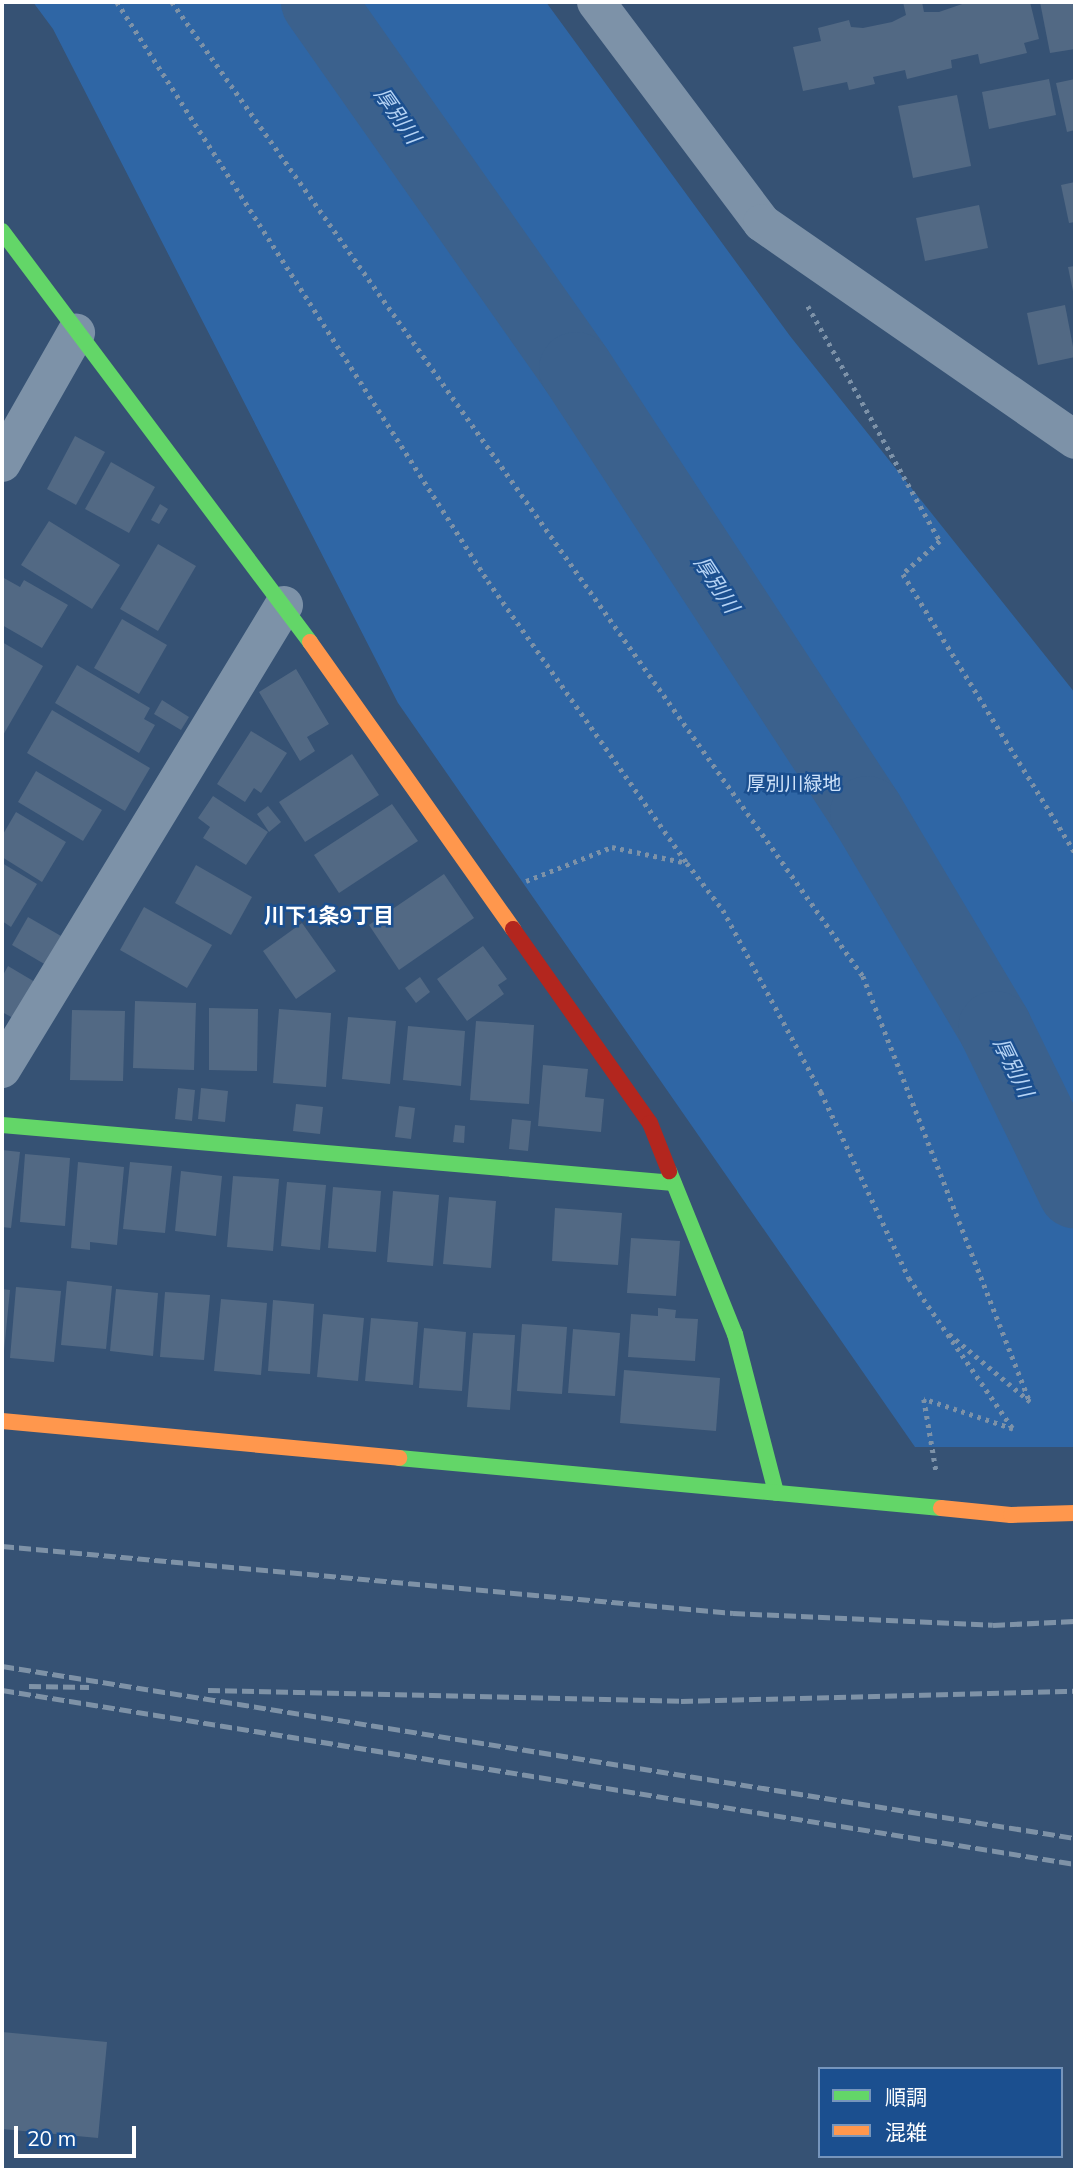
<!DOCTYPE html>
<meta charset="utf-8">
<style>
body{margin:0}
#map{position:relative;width:1077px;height:2172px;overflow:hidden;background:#365274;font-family:Mulish,"Noto Sans JP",sans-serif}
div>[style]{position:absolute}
.green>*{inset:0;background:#2f66a5}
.river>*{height:74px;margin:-37px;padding:0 37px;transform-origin:37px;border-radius:37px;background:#3b618d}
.building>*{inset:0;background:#526984}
.path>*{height:4.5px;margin-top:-2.25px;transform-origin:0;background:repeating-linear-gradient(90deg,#7d92a8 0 3.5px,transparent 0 8.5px)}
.street>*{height:38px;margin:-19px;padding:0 19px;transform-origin:19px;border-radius:19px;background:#7d92a8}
.fast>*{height:16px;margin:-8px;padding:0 8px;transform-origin:8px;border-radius:8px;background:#63d668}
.slow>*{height:16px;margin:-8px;padding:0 8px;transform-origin:8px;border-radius:8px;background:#ff974d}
.jam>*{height:16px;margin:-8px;padding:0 8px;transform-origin:8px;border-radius:8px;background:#b3261e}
.rail>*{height:5px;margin-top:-2.5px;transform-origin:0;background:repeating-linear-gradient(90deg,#7e92a7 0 12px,transparent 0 17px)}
span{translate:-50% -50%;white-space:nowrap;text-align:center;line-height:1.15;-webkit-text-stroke:5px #1b4f8f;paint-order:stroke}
.park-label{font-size:19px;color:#cfe3fa}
.water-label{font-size:21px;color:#b5d3f5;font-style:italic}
.neighbourhood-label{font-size:21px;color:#fff;font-weight:700}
.frame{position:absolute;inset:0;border:4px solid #fff;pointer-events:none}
.legend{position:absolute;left:818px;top:2067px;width:245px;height:91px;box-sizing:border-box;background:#1b4f8f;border:2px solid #7695bc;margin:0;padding:9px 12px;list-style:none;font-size:21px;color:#fff}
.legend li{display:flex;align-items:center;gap:14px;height:35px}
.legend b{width:35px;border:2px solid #7695bc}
.scale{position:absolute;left:14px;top:2126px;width:122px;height:32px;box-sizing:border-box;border:4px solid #fff;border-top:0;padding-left:9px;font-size:21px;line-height:24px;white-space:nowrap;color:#fff;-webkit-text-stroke:5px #1b4f8f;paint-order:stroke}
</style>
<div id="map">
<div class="green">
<div style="clip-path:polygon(33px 2px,546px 2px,790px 336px,1075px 693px,1075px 1447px,915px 1447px,398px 703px,53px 29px)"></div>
</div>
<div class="river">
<div style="left:318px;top:2px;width:449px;rotate:54.9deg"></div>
<div style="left:576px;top:369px;width:531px;rotate:56.76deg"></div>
<div style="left:867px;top:813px;width:250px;rotate:59.2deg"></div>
<div style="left:995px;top:1028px;width:182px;rotate:63.9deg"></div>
</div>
<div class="building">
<div style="clip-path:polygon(903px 2px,922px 2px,924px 12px,939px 12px,968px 2px,1030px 2px,1039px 39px,1024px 43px,1027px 53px,980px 64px,978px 54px,951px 60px,952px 68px,907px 79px,905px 70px,873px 77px,875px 84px,849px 90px,847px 82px,803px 91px,793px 47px,821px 41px,818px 28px,849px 20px,851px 27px,863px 28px,892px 22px,906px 15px)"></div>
<div style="clip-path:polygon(1040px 2px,1075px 2px,1075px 49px,1050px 53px)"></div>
<div style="clip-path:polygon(1049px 79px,1056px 115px,989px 129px,982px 92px)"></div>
<div style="clip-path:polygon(1075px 79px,1075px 130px,1067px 132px,1056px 83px)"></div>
<div style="clip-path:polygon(957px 95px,971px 166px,913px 178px,898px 106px)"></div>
<div style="clip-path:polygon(1075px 182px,1075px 222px,1069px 223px,1061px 185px)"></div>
<div style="clip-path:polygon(979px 205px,988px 248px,925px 261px,916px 218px)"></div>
<div style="clip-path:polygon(1075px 266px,1075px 296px,1074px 296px,1068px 267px)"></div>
<div style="clip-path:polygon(1065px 305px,1075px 357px,1038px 365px,1027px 313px)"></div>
<div style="clip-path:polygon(75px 436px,105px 452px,76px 505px,47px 489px)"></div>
<div style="clip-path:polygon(111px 462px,155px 487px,129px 533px,85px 509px)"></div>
<div style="clip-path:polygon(160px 504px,168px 509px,159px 524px,151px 520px)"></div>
<div style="clip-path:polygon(49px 521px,120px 565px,92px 609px,21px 565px)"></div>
<div style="clip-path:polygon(158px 544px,196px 566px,158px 631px,120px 609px)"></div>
<div style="clip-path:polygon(2px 577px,20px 587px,24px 580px,68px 605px,42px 648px,2px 625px)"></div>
<div style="clip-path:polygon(122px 619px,167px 645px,139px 694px,94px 668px)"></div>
<div style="clip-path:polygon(2px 642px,43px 666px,2px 737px)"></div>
<div style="clip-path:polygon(77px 665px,150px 708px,144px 719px,155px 725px,139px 753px,55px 703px)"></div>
<div style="clip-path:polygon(296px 669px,329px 724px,307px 737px,315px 751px,300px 761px,259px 692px)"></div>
<div style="clip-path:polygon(162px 700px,189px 717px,181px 730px,154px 714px)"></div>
<div style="clip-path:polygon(52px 710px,150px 768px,125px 811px,27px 753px)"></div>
<div style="clip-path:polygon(251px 731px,287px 753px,261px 793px,254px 788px,245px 802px,217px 784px)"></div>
<div style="clip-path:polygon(352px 754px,379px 795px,305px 842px,279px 802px)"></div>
<div style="clip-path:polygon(36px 771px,102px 810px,83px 841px,18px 802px)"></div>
<div style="clip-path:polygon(213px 796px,268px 832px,246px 865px,203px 838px,210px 827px,198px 818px)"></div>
<div style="clip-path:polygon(392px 804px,418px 841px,339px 893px,314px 855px)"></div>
<div style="clip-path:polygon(268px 806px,281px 822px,269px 832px,257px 814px)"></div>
<div style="clip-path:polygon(16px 812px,66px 842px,42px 882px,2px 857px,2px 836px)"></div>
<div style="clip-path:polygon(2px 863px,37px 884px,11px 927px,2px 921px)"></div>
<div style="clip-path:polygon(196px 865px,252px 897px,231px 935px,175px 903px)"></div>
<div style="clip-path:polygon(444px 874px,474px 918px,399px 970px,369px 925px)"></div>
<div style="clip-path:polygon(144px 907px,212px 945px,187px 988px,120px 950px)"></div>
<div style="clip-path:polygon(28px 917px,61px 936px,46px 965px,12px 945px)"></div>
<div style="clip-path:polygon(302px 923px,336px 971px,296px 999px,263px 951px)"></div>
<div style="clip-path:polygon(483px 946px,507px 979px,498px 985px,504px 994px,467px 1021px,437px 979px)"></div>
<div style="clip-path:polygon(8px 966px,35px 982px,15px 1019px,2px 1012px,2px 977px)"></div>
<div style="clip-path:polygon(420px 977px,430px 992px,416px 1003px,405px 988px)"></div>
<div style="clip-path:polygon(135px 1001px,196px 1003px,194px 1070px,133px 1068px)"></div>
<div style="clip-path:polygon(209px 1008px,258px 1009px,257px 1071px,209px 1070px)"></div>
<div style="clip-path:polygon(279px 1009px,331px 1013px,326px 1087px,273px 1083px)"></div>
<div style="clip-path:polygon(72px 1010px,125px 1011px,123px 1081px,70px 1080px)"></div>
<div style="clip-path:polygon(348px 1017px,396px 1021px,390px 1084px,342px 1079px)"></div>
<div style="clip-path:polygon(476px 1021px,534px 1025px,529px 1104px,470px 1100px)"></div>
<div style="clip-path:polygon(408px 1026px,465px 1031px,461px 1086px,403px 1080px)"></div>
<div style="clip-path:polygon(543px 1065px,588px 1069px,585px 1097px,604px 1099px,601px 1132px,538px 1126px)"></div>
<div style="clip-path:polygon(178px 1088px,195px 1090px,192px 1121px,175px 1119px)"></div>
<div style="clip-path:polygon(201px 1088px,228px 1091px,225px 1122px,198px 1119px)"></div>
<div style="clip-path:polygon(296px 1104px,323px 1107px,320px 1134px,293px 1131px)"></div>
<div style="clip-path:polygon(399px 1106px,415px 1108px,411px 1139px,395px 1137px)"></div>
<div style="clip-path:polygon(512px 1119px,531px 1121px,528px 1151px,509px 1149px)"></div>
<div style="clip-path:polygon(455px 1125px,465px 1126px,464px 1143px,453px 1142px)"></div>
<div style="clip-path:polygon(2px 1150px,20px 1152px,11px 1228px,2px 1227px)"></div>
<div style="clip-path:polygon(25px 1154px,70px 1158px,65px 1226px,20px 1222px)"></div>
<div style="clip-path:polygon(78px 1162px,124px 1167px,117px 1245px,90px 1242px,90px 1250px,71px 1248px)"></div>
<div style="clip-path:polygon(130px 1162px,172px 1166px,165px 1233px,123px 1229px)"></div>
<div style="clip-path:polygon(181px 1171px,222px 1176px,216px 1236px,175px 1231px)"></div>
<div style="clip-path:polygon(233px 1176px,279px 1179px,273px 1251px,227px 1247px)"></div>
<div style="clip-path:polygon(287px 1182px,326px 1185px,320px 1250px,281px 1246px)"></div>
<div style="clip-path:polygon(333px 1187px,381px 1191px,376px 1252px,328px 1248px)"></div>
<div style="clip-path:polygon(393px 1191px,439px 1195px,433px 1266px,387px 1262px)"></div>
<div style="clip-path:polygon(449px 1197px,496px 1201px,491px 1268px,443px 1264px)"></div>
<div style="clip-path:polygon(555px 1208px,622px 1213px,618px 1265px,552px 1261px)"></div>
<div style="clip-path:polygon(631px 1238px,680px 1241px,676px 1296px,627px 1293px)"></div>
<div style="clip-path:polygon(67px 1281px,112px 1286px,106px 1349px,61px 1345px)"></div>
<div style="clip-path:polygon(16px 1287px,61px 1291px,54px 1362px,10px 1358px)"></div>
<div style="clip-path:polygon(2px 1289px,10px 1290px,4px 1351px,2px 1351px)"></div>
<div style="clip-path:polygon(116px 1289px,158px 1293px,153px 1356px,110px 1351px)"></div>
<div style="clip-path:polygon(165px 1292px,210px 1295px,204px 1360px,160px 1357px)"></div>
<div style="clip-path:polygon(221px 1299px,267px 1303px,261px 1375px,214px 1371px)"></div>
<div style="clip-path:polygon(273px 1300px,314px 1304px,310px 1374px,268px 1371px)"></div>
<div style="clip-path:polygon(658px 1308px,676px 1310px,675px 1318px,698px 1319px,695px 1361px,628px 1357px,631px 1314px,658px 1316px)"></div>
<div style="clip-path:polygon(323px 1314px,364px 1318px,358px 1381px,317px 1377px)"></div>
<div style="clip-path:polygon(371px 1318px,418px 1322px,413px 1385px,365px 1381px)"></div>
<div style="clip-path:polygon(522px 1324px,567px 1327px,562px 1394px,517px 1391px)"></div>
<div style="clip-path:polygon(424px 1328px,466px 1332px,462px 1391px,419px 1388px)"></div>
<div style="clip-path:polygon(573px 1329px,620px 1333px,615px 1396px,568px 1393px)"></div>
<div style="clip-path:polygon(473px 1333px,515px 1335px,510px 1410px,467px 1407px)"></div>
<div style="clip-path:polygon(624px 1370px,720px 1378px,716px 1431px,620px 1423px)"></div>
<div style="clip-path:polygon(2px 2032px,107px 2042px,98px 2138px,2px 2129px)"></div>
</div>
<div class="path">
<div style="left:117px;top:2px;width:688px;rotate:57.35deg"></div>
<div style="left:488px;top:581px;width:344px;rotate:54.8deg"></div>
<div style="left:172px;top:2px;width:1194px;rotate:54.65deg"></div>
<div style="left:863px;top:976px;width:458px;rotate:68.6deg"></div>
<div style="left:1030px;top:1402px;width:109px;rotate:-140.2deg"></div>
<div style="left:808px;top:306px;width:270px;rotate:60.7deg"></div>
<div style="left:940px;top:541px;width:50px;rotate:138.3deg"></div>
<div style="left:903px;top:574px;width:328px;rotate:58.3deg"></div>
<div style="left:526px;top:881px;width:92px;rotate:-21.6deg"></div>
<div style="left:612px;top:847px;width:77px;rotate:12deg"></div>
<div style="left:687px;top:863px;width:59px;rotate:52.5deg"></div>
<div style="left:723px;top:910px;width:207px;rotate:61.7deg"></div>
<div style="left:821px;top:1092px;width:206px;rotate:64.7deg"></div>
<div style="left:909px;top:1278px;width:183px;rotate:55.4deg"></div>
<div style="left:1013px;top:1429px;width:94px;rotate:-161.4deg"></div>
<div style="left:924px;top:1399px;width:72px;rotate:80.4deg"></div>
</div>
<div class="street">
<div style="left:596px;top:2px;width:276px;rotate:53.1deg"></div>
<div style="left:762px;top:223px;width:381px;rotate:34.7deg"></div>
<div style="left:2px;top:463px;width:150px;rotate:-60.4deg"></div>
<div style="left:2px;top:1069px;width:543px;rotate:-58.71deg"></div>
</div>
<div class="fast">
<div style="left:2px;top:231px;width:514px;rotate:53.15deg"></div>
<div style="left:2px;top:1125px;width:674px;rotate:4.93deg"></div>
<div style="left:669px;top:1171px;width:176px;rotate:68deg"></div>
<div style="left:735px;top:1334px;width:164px;rotate:75.5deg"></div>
<div style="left:399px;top:1458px;width:544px;rotate:5.27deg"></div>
</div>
<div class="slow">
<div style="left:310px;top:642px;width:352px;rotate:54.7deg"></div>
<div style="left:2px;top:1421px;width:399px;rotate:5.3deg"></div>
<div style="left:941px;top:1508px;width:70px;rotate:5.7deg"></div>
<div style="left:1011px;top:1515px;width:64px;rotate:-1.8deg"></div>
</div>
<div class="jam">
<div style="left:513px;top:929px;width:237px;rotate:54.8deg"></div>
<div style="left:650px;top:1123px;width:52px;rotate:68.4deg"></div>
</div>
<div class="rail">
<div style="left:2px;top:1546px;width:734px;rotate:5.24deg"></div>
<div style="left:733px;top:1613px;width:260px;rotate:2.6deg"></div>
<div style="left:993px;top:1625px;width:82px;rotate:-2.8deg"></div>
<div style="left:2px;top:1666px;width:1087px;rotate:9.11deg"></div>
<div style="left:29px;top:1686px;width:60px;rotate:1deg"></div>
<div style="left:2px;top:1690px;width:1087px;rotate:9.21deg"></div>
<div style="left:208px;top:1690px;width:473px;rotate:1.3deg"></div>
<div style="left:681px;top:1701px;width:394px;rotate:-1.5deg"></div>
</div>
<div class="park-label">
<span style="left:794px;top:784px">厚別川緑地</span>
</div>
<div class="water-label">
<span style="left:398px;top:115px;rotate:55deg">厚別川</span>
<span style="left:717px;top:584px;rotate:57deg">厚別川</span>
<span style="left:1014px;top:1067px;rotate:64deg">厚別川</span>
</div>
<div class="neighbourhood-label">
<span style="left:329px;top:915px">川下1条9丁目</span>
</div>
<div class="frame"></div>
<ul class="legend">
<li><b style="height:9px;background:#63d668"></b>順調</li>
<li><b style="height:9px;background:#ff974d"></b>混雑</li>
</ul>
<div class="scale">20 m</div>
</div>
